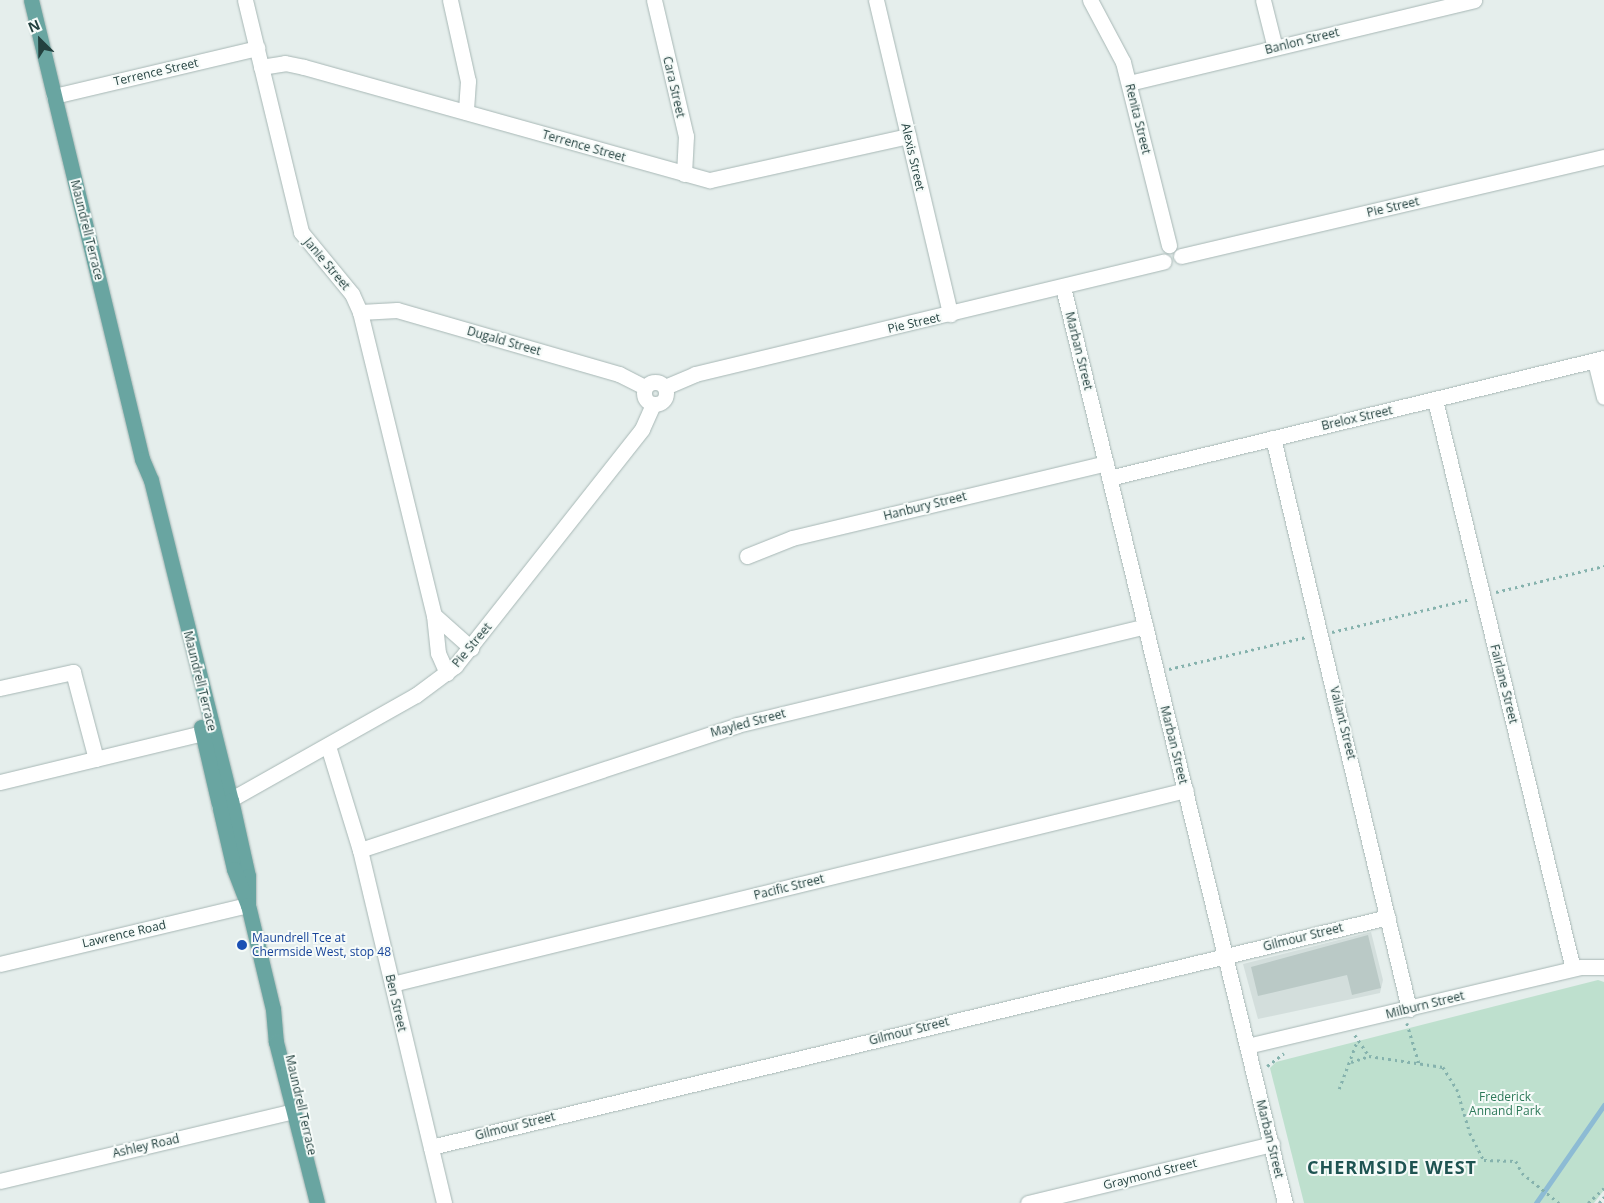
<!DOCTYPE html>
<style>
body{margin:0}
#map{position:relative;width:1604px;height:1203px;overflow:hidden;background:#e5eeec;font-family:"Open Sans",sans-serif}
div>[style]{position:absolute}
.built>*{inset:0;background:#d3dedc}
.green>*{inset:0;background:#bee0ce}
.stream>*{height:4.5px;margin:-2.25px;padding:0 2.25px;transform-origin:2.25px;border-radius:2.25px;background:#8dbbd4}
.building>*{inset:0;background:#bac9c6}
.path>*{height:2.5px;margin-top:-1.25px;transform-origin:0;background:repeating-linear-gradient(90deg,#85b2ad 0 2.5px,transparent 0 6.5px)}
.roads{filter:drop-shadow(0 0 1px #a7b7b5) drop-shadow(0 0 1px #a7b7b5)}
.minor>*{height:15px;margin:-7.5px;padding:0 7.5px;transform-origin:7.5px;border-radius:7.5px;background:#fff}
.minor>.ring{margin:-7.5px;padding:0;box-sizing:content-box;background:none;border:15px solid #fff;border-radius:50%}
.major>*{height:15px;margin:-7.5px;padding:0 7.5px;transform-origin:7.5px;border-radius:7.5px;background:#69a5a1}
.dots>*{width:14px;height:14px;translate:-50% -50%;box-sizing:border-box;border:2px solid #f6fbf9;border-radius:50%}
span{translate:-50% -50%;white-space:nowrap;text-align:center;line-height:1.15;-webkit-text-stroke:4px #f6fbf9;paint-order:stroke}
.street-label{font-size:12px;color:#23413f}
.transit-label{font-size:12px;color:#164399}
.left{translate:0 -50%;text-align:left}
.park-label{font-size:12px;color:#2d7959}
.district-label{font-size:18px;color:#1f5452;font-weight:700;letter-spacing:1px}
.north{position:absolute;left:15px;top:15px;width:50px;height:50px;-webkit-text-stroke:4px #f6fbf9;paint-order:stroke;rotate:337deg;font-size:14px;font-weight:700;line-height:20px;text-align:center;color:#23413f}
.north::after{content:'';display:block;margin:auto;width:18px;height:22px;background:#23413f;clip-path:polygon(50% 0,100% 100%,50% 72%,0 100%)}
</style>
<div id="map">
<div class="built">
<div style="clip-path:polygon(1371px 932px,1383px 980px,1380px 993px,1258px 1019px,1243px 964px)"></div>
</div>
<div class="green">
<div style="clip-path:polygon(1598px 980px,1604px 982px,1604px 1190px,1594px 1203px,1304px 1203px,1270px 1068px,1276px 1062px)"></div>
</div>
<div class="stream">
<div style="left:1536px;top:1203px;width:119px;rotate:-55.2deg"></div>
</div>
<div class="building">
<div style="clip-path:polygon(1368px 935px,1381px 988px,1352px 995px,1347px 975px,1258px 996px,1251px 967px)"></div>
</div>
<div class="path">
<div style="left:1496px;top:592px;width:111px;rotate:-13.5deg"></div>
<div style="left:1332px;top:632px;width:142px;rotate:-13.4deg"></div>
<div style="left:1169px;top:669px;width:142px;rotate:-13.1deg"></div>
<div style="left:1407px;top:1023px;width:42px;rotate:73.3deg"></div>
<div style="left:1355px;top:1035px;width:25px;rotate:56deg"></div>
<div style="left:1369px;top:1056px;width:75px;rotate:8.5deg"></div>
<div style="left:1443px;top:1067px;width:26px;rotate:58deg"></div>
<div style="left:1457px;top:1089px;width:46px;rotate:73.5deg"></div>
<div style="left:1470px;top:1133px;width:30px;rotate:63deg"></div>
<div style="left:1484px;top:1160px;width:32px;rotate:2deg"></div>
<div style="left:1516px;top:1161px;width:13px;rotate:63deg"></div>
<div style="left:1522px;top:1173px;width:48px;rotate:39deg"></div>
<div style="left:1351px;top:1062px;width:19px;rotate:-18deg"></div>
<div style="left:1267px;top:1066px;width:21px;rotate:-37deg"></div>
<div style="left:1339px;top:1089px;width:51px;rotate:-69.4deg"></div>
<div style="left:1588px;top:1203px;width:22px;rotate:-43deg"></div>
<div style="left:1599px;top:1203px;width:8px;rotate:-50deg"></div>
</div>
<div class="roads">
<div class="minor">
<div style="left:245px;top:0;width:239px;rotate:76.4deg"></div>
<div style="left:301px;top:232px;width:80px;rotate:50.6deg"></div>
<div style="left:352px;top:294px;width:20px;rotate:66deg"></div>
<div style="left:360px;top:312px;width:312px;rotate:76.3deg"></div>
<div style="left:434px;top:615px;width:38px;rotate:84deg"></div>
<div style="left:438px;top:653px;width:22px;rotate:66deg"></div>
<div style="left:450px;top:0;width:83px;rotate:77.5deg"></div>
<div style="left:468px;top:81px;width:31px;rotate:94deg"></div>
<div style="left:654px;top:0;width:140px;rotate:76.8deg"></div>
<div style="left:686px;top:136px;width:38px;rotate:93deg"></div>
<div style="left:876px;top:0;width:323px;rotate:76.7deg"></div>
<div style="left:1090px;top:0;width:70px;rotate:62deg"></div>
<div style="left:1123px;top:62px;width:189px;rotate:75.9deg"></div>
<div style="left:1263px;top:0;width:49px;rotate:76deg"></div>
<div style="left:261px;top:67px;width:24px;rotate:-9deg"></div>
<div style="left:285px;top:63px;width:19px;rotate:12deg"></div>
<div style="left:304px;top:67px;width:421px;rotate:15.6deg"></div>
<div style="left:710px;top:180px;width:203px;rotate:-12.5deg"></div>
<div style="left:1129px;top:83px;width:355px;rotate:-13.5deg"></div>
<div style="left:54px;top:96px;width:209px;rotate:-13.3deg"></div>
<div style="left:1181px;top:256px;width:434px;rotate:-13.2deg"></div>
<div style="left:1063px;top:287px;width:943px;rotate:76.38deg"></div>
<div style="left:360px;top:312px;width:37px;rotate:-3deg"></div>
<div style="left:397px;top:310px;width:231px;rotate:16.1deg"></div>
<div style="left:619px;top:374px;width:29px;rotate:27deg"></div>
<div style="left:1595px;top:361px;width:37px;rotate:76deg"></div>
<div class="ring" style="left:644px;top:382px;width:7px;height:7px"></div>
<div style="left:665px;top:387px;width:33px;rotate:-23deg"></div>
<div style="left:695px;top:374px;width:482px;rotate:-13.5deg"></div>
<div style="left:1435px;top:400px;width:585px;rotate:76.37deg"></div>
<div style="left:1273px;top:438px;width:587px;rotate:76.6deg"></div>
<div style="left:1109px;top:478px;width:509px;rotate:-13.63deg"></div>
<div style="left:747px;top:556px;width:48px;rotate:-21.8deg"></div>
<div style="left:792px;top:538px;width:323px;rotate:-13.4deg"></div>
<div style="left:434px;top:615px;width:50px;rotate:41.7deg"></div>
<div style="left:0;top:688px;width:75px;rotate:-12.4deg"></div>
<div style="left:73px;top:672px;width:90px;rotate:75.2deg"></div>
<div style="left:328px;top:746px;width:109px;rotate:72.9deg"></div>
<div style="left:360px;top:850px;width:363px;rotate:76.6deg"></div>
<div style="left:0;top:782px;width:208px;rotate:-13.6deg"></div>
<div style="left:219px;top:806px;width:226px;rotate:-29.4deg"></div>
<div style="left:416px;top:695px;width:49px;rotate:-36.6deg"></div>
<div style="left:455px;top:666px;width:302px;rotate:-51.7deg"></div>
<div style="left:642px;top:429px;width:27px;rotate:-66deg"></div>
<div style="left:360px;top:850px;width:397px;rotate:-18.3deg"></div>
<div style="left:737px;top:725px;width:420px;rotate:-13.6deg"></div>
<div style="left:0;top:964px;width:255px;rotate:-13.4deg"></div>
<div style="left:392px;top:984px;width:817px;rotate:-13.73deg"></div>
<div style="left:1247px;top:1046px;width:342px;rotate:-13.3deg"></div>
<div style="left:1580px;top:967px;width:24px"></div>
<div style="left:431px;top:1147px;width:984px;rotate:-13.51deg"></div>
<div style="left:0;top:1181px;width:301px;rotate:-13.4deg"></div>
<div style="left:1028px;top:1203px;width:251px;rotate:-13.6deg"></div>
</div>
<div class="major">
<div style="left:31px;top:0;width:472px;rotate:76.4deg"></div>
<div style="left:142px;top:459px;width:23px;rotate:67deg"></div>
<div style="left:151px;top:480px;width:330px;rotate:76deg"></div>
<div style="left:231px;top:800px;width:78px;rotate:77.4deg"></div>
<div style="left:248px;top:876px;width:29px;rotate:90deg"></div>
<div style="left:201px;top:727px;width:146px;rotate:76.9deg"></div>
<div style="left:234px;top:869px;width:39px;rotate:69deg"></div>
<div style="left:248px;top:905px;width:107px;rotate:76.5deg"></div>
<div style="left:273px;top:1009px;width:33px;rotate:85deg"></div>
<div style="left:276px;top:1042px;width:166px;rotate:75.7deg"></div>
</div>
</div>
<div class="dots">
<div style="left:242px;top:945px;background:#1a4fb4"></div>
</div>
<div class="street-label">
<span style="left:1302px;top:41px;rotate:-14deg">Banlon Street</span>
<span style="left:156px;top:72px;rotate:-13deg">Terrence Street</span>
<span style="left:674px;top:87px;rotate:77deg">Cara Street</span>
<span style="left:1138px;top:119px;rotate:76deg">Renita Street</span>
<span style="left:584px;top:146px;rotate:16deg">Terrence Street</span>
<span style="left:913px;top:157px;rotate:77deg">Alexis Street</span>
<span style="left:1393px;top:207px;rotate:-13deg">Pie Street</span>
<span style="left:87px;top:230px;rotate:76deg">Maundrell Terrace</span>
<span style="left:327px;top:264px;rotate:50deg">Janie Street</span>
<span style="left:914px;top:323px;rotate:-13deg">Pie Street</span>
<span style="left:504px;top:341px;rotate:16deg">Dugald Street</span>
<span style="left:1079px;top:351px;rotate:76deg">Marban Street</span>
<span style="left:1357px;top:418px;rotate:-13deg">Brelox Street</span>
<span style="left:925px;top:506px;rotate:-14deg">Hanbury Street</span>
<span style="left:472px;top:645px;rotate:-50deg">Pie Street</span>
<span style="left:200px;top:681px;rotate:76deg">Maundrell Terrace</span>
<span style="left:1504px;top:684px;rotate:76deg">Fairlane Street</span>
<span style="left:748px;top:723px;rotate:-15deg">Mayled Street</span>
<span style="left:1343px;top:723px;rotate:76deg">Valiant Street</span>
<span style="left:1174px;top:745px;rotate:76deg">Marban Street</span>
<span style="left:789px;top:887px;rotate:-14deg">Pacific Street</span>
<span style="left:124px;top:934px;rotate:-13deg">Lawrence Road</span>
<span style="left:1303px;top:937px;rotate:-14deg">Gilmour Street</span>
<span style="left:396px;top:1003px;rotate:77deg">Ben Street</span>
<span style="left:1425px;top:1005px;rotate:-14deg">Milburn Street</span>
<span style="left:909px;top:1031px;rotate:-14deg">Gilmour Street</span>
<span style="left:301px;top:1105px;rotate:77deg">Maundrell Terrace</span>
<span style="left:515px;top:1126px;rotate:-14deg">Gilmour Street</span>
<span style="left:1270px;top:1139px;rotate:76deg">Marban Street</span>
<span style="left:146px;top:1146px;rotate:-13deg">Ashley Road</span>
<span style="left:1150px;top:1174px;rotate:-14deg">Graymond Street</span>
</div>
<div class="transit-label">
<span class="left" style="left:252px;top:945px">Maundrell Tce at<br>Chermside West, stop 48</span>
</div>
<div class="park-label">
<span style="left:1505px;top:1104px">Frederick<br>Annand Park</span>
</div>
<div class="district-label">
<span style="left:1392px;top:1167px">CHERMSIDE WEST</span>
</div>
<div class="north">N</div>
</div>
